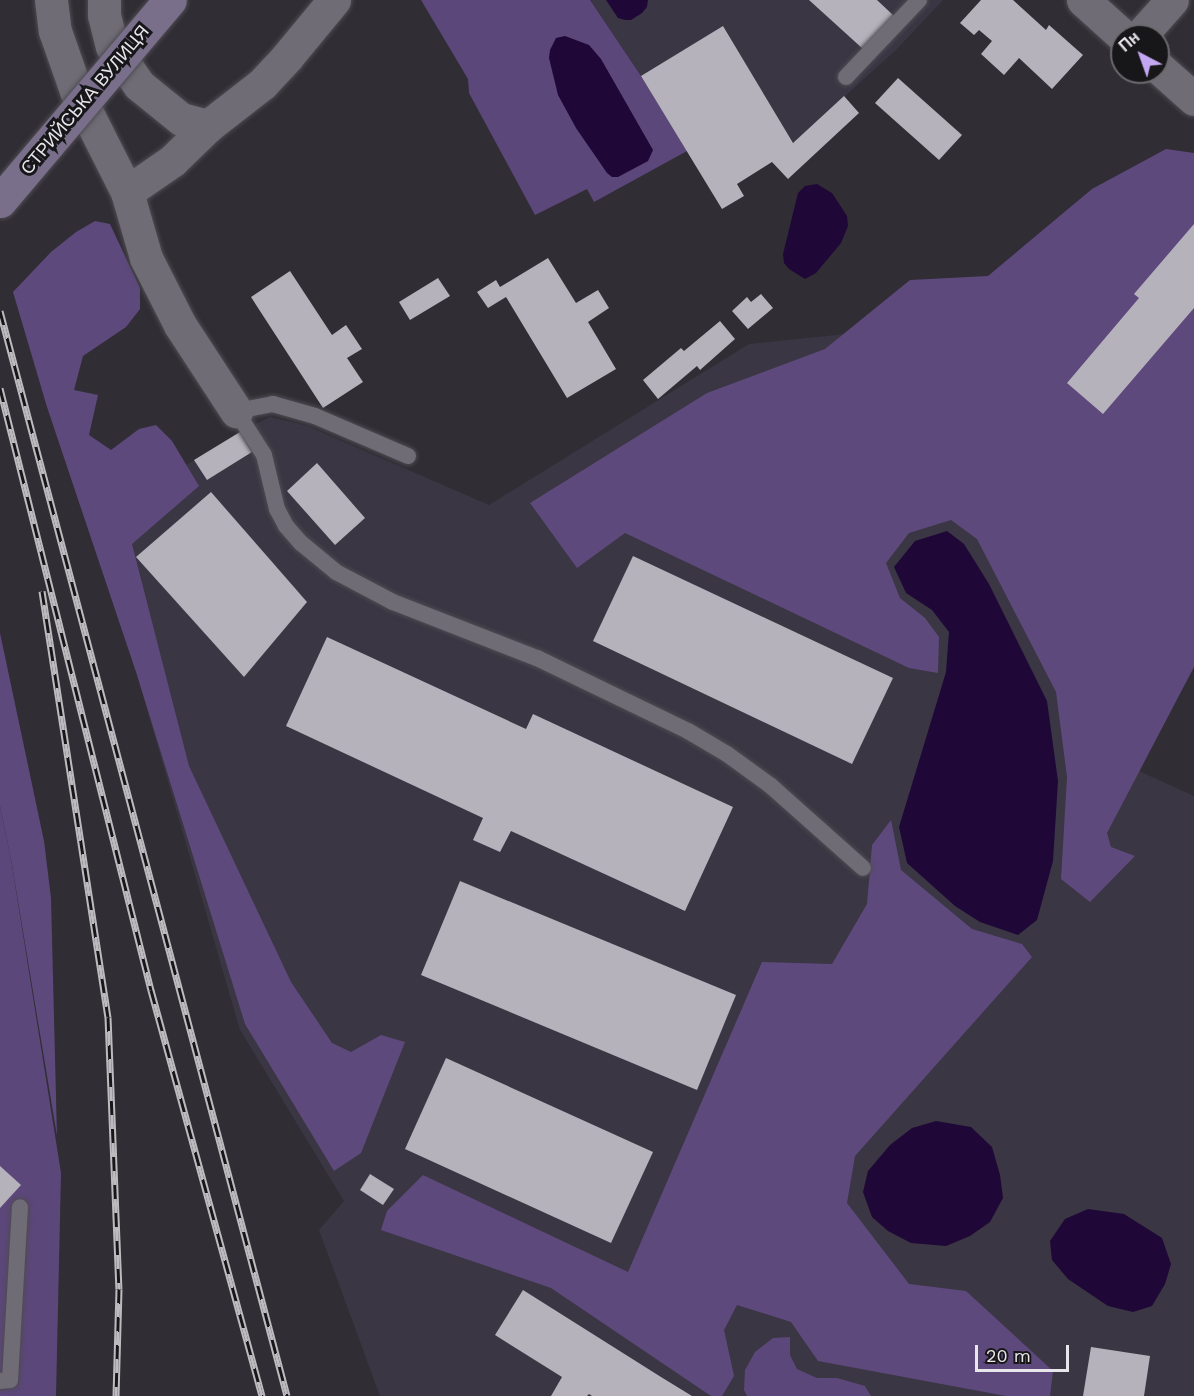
<!DOCTYPE html>
<meta charset="utf-8">
<style>
body{margin:0}
#map{position:relative;width:1194px;height:1396px;overflow:hidden;background:#302d34;font-family:"Work Sans",sans-serif}
div>[style]{position:absolute}
.built>*{inset:0;background:#3a3643}
.green>*{inset:0;background:#5c477a}
.forest>*{inset:0;background:#5e497d}
.water>*{inset:0;background:#1f0837}
.building>*{inset:0;background:#b5b2bb}
.roads{filter:drop-shadow(0 0 2px #4e4b52) drop-shadow(0 0 2px #4e4b52)}
.lane>*{height:16px;margin:-8px;padding:0 8px;transform-origin:8px;border-radius:8px;background:#6f6c75}
.street>*{height:33px;margin:-16.5px;padding:0 16.5px;transform-origin:16.5px;border-radius:16.5px;background:#6f6c75}
.rail>*{height:7px;margin-top:-3.5px;transform-origin:0;background:repeating-linear-gradient(90deg,#171619 0 14px,#bdbbc0 0 28px);box-sizing:border-box;border-block:2px solid #bdbbc0}
.bridges{filter:drop-shadow(0 0 2px #4e4b52) drop-shadow(0 0 2px #4e4b52)}
.secondary-bridge>*{height:33px;margin:-16.5px;padding:0 16.5px;transform-origin:16.5px;border-radius:16.5px;background:#796f8a}
span{translate:-50% -50%;white-space:nowrap;text-align:center;line-height:1.15;-webkit-text-stroke:6px #171619;paint-order:stroke}
.street-label{font-size:18px;color:#e8e6eb}
.north{position:absolute;left:1110px;top:24px;width:60px;height:60px;box-sizing:border-box;background:#171619;border:2px solid #6b696d;border-radius:50%;rotate:319deg;font-size:16px;font-weight:700;line-height:24px;text-align:center;color:#e8e6eb}
.north::after{content:'';display:block;margin:auto;width:21px;height:27px;background:#c4a7f2;clip-path:polygon(50% 0,100% 100%,50% 72%,0 100%)}
.scale{position:absolute;left:975px;top:1345px;width:94px;height:27px;box-sizing:border-box;border:3px solid #e8e6eb;border-top:0;padding-left:8px;font-size:18px;line-height:21px;white-space:nowrap;color:#e8e6eb;-webkit-text-stroke:4px #171619;paint-order:stroke}
</style>
<div id="map">
<div class="built">
<div style="clip-path:polygon(590px 0,943px 0,896px 50px,772px 162px,737px 184px,744px 196px,722px 209px,641px 76px)"></div>
<div style="clip-path:polygon(845px 334px,991px 474px,1141px 772px,1194px 796px,1194px 1396px,380px 1396px,319px 1230px,344px 1201px,240px 1030px,137px 675px,147px 673px,108px 513px,240px 432px,270px 417px,307px 426px,489px 505px,749px 344px)"></div>
</div>
<div class="green">
<div style="clip-path:polygon(421px 0,590px 0,641px 76px,687px 151px,594px 202px,587px 189px,535px 215px,469px 93px,468px 79px)"></div>
<div style="clip-path:polygon(0 806px,11px 859px,61px 1173px,56px 1396px,0 1396px)"></div>
<div style="clip-path:polygon(790px 1337px,790px 1355px,797px 1369px,817px 1378px,837px 1378px,865px 1386px,871px 1396px,747px 1396px,744px 1390px,745px 1370px,755px 1352px,773px 1338px)"></div>
</div>
<div class="forest">
<div style="clip-path:polygon(1166px 149px,1194px 153px,1194px 667px,1107px 833px,1111px 847px,1135px 856px,1090px 902px,1061px 879px,1067px 777px,1056px 692px,977px 539px,951px 520px,909px 533px,886px 563px,900px 598px,925px 618px,939px 637px,938px 673px,909px 668px,625px 533px,577px 568px,530px 503px,707px 393px,825px 349px,910px 280px,988px 276px,1092px 189px)"></div>
<div style="clip-path:polygon(95px 221px,110px 224px,140px 288px,140px 309px,126px 327px,83px 356px,74px 390px,98px 395px,89px 435px,111px 450px,139px 429px,156px 425px,172px 441px,199px 486px,132px 544px,189px 766px,291px 982px,332px 1043px,351px 1052px,381px 1035px,405px 1042px,361px 1153px,334px 1171px,245px 1024px,137px 675px,47px 407px,13px 292px,51px 252px,76px 232px)"></div>
<div style="clip-path:polygon(0 633px,44px 841px,51px 898px,57px 1136px,11px 859px,0 806px)"></div>
<div style="clip-path:polygon(891px 820px,901px 870px,972px 929px,1022px 944px,1032px 957px,855px 1156px,847px 1203px,909px 1284px,966px 1291px,1053px 1371px,1050px 1396px,1006px 1396px,818px 1361px,791px 1322px,737px 1305px,724px 1330px,734px 1376px,722px 1396px,711px 1396px,551px 1288px,381px 1230px,387px 1211px,423px 1175px,628px 1272px,762px 962px,832px 964px,867px 904px,872px 845px)"></div>
</div>
<div class="water">
<div style="clip-path:polygon(606px 0,648px 0,647px 7px,642px 13px,631px 20px,625px 20px,618px 18px)"></div>
<div style="clip-path:polygon(565px 36px,589px 45px,601px 59px,653px 150px,648px 161px,618px 177px,612px 177px,607px 173px,576px 128px,558px 95px,549px 58px,550px 50px,556px 38px)"></div>
<div style="clip-path:polygon(817px 184px,832px 193px,847px 216px,848px 226px,841px 243px,816px 273px,805px 279px,789px 269px,784px 263px,783px 254px,798px 193px,805px 186px)"></div>
<div style="clip-path:polygon(947px 531px,964px 544px,989px 584px,1047px 701px,1058px 781px,1053px 861px,1037px 920px,1018px 935px,980px 922px,955px 906px,907px 863px,899px 827px,946px 672px,949px 632px,932px 610px,906px 593px,894px 567px,915px 541px)"></div>
<div style="clip-path:polygon(936px 1121px,971px 1127px,992px 1147px,1000px 1175px,1003px 1198px,990px 1222px,970px 1236px,946px 1246px,911px 1243px,888px 1231px,872px 1217px,863px 1192px,868px 1171px,890px 1145px,912px 1128px)"></div>
<div style="clip-path:polygon(1088px 1209px,1124px 1214px,1162px 1238px,1171px 1264px,1165px 1284px,1152px 1306px,1133px 1312px,1108px 1306px,1068px 1279px,1052px 1260px,1050px 1241px,1065px 1219px)"></div>
</div>
<div class="building">
<div style="clip-path:polygon(809px 0,877px 0,894px 16px,863px 49px)"></div>
<div style="clip-path:polygon(981px 0,1013px 0,1046px 30px,1049px 25px,1083px 55px,1052px 89px,1019px 58px,1004px 75px,981px 54px,992px 41px,979px 30px,974px 35px,960px 23px)"></div>
<div style="clip-path:polygon(723px 26px,793px 143px,844px 96px,859px 113px,788px 179px,772px 162px,737px 184px,744px 196px,722px 209px,641px 76px)"></div>
<div style="clip-path:polygon(898px 78px,962px 135px,939px 160px,875px 103px)"></div>
<div style="clip-path:polygon(1194px 224px,1194px 308px,1103px 414px,1067px 383px,1139px 298px,1134px 294px)"></div>
<div style="clip-path:polygon(548px 258px,576px 303px,598px 290px,609px 308px,588px 322px,616px 369px,567px 398px,506px 297px,488px 308px,477px 292px,496px 280px,500px 287px)"></div>
<div style="clip-path:polygon(290px 271px,332px 335px,346px 325px,362px 349px,347px 358px,363px 382px,323px 408px,251px 297px)"></div>
<div style="clip-path:polygon(438px 278px,450px 296px,410px 320px,399px 302px)"></div>
<div style="clip-path:polygon(761px 294px,773px 308px,748px 329px,732px 311px,747px 297px,751px 302px)"></div>
<div style="clip-path:polygon(720px 321px,735px 339px,700px 370px,697px 366px,658px 399px,643px 380px,681px 348px,684px 351px)"></div>
<div style="clip-path:polygon(240px 432px,252px 452px,207px 480px,194px 460px)"></div>
<div style="clip-path:polygon(317px 463px,365px 518px,335px 545px,287px 491px)"></div>
<div style="clip-path:polygon(211px 492px,307px 602px,244px 677px,136px 557px)"></div>
<div style="clip-path:polygon(633px 556px,893px 678px,852px 764px,593px 641px)"></div>
<div style="clip-path:polygon(327px 637px,526px 729px,533px 714px,733px 807px,685px 911px,511px 831px,500px 852px,473px 840px,483px 818px,286px 726px)"></div>
<div style="clip-path:polygon(460px 881px,736px 995px,697px 1090px,421px 975px)"></div>
<div style="clip-path:polygon(446px 1058px,653px 1152px,611px 1243px,405px 1149px)"></div>
<div style="clip-path:polygon(0 1166px,21px 1185px,0 1208px)"></div>
<div style="clip-path:polygon(370px 1174px,394px 1189px,383px 1205px,360px 1190px)"></div>
<div style="clip-path:polygon(523px 1290px,661px 1377px,692px 1396px,592px 1396px,589px 1394px,587px 1396px,551px 1396px,562px 1377px,495px 1335px)"></div>
<div style="clip-path:polygon(1091px 1347px,1150px 1356px,1144px 1396px,1083px 1396px)"></div>
</div>
<div class="roads">
<div class="lane">
<div style="left:846px;top:77px;width:106px;rotate:-46.5deg"></div>
<div style="left:408px;top:456px;width:101px;rotate:-156.7deg"></div>
<div style="left:315px;top:416px;width:44px;rotate:-164.1deg"></div>
<div style="left:273px;top:404px;width:38px;rotate:169deg"></div>
<div style="left:236px;top:411px;width:52px;rotate:57.5deg"></div>
<div style="left:264px;top:455px;width:56px;rotate:76.5deg"></div>
<div style="left:277px;top:509px;width:19px;rotate:62deg"></div>
<div style="left:286px;top:526px;width:23px;rotate:49deg"></div>
<div style="left:301px;top:543px;width:45px;rotate:39.6deg"></div>
<div style="left:336px;top:572px;width:64px;rotate:27.8deg"></div>
<div style="left:393px;top:602px;width:155px;rotate:21.3deg"></div>
<div style="left:537px;top:658px;width:168px;rotate:25.8deg"></div>
<div style="left:688px;top:731px;width:45px;rotate:30.5deg"></div>
<div style="left:727px;top:754px;width:54px;rotate:36deg"></div>
<div style="left:771px;top:786px;width:123px;rotate:41.7deg"></div>
<div style="left:0;top:1381px;width:10px;rotate:-6deg"></div>
<div style="left:10px;top:1380px;width:173px;rotate:-86.7deg"></div>
</div>
<div class="street">
<div style="left:51px;top:0;width:31px;rotate:83deg"></div>
<div style="left:55px;top:31px;width:64px;rotate:70.7deg"></div>
<div style="left:76px;top:91px;width:113px;rotate:63.2deg"></div>
<div style="left:127px;top:192px;width:69px;rotate:73.9deg"></div>
<div style="left:146px;top:258px;width:75px;rotate:63.1deg"></div>
<div style="left:180px;top:325px;width:103px;rotate:56.9deg"></div>
<div style="left:104px;top:0;width:15px;rotate:90deg"></div>
<div style="left:104px;top:15px;width:32px;rotate:76deg"></div>
<div style="left:112px;top:46px;width:47px;rotate:55.3deg"></div>
<div style="left:139px;top:85px;width:54px;rotate:39deg"></div>
<div style="left:181px;top:119px;width:28px;rotate:15deg"></div>
<div style="left:1083px;top:0;width:54px;rotate:42deg"></div>
<div style="left:1140px;top:36px;width:48px;rotate:-48.4deg"></div>
<div style="left:1158px;top:67px;width:48px;rotate:41.6deg"></div>
<div style="left:127px;top:192px;width:55px;rotate:-34.6deg"></div>
<div style="left:172px;top:161px;width:50px;rotate:-44.2deg"></div>
<div style="left:208px;top:126px;width:68px;rotate:-37.9deg"></div>
<div style="left:262px;top:84px;width:37px;rotate:-47deg"></div>
<div style="left:287px;top:57px;width:74px;rotate:-50.5deg"></div>
</div>
</div>
<div class="rail">
<div style="left:0;top:311px;width:1122px;rotate:75.18deg"></div>
<div style="left:0;top:388px;width:621px;rotate:75.92deg"></div>
<div style="left:151px;top:990px;width:421px;rotate:74.7deg"></div>
<div style="left:42px;top:591px;width:431px;rotate:81.2deg"></div>
<div style="left:108px;top:1017px;width:272px;rotate:87.7deg"></div>
<div style="left:119px;top:1289px;width:107px;rotate:91.6deg"></div>
</div>
<div class="bridges">
<div class="secondary-bridge">
<div style="left:0;top:201px;width:263px;rotate:-49.8deg"></div>
</div>
</div>
<div class="street-label">
<span style="left:85px;top:100px;rotate:-50deg">СТРИЙСЬКА ВУЛИЦЯ</span>
</div>
<div class="north">Пн</div>
<div class="scale">20 m</div>
</div>
